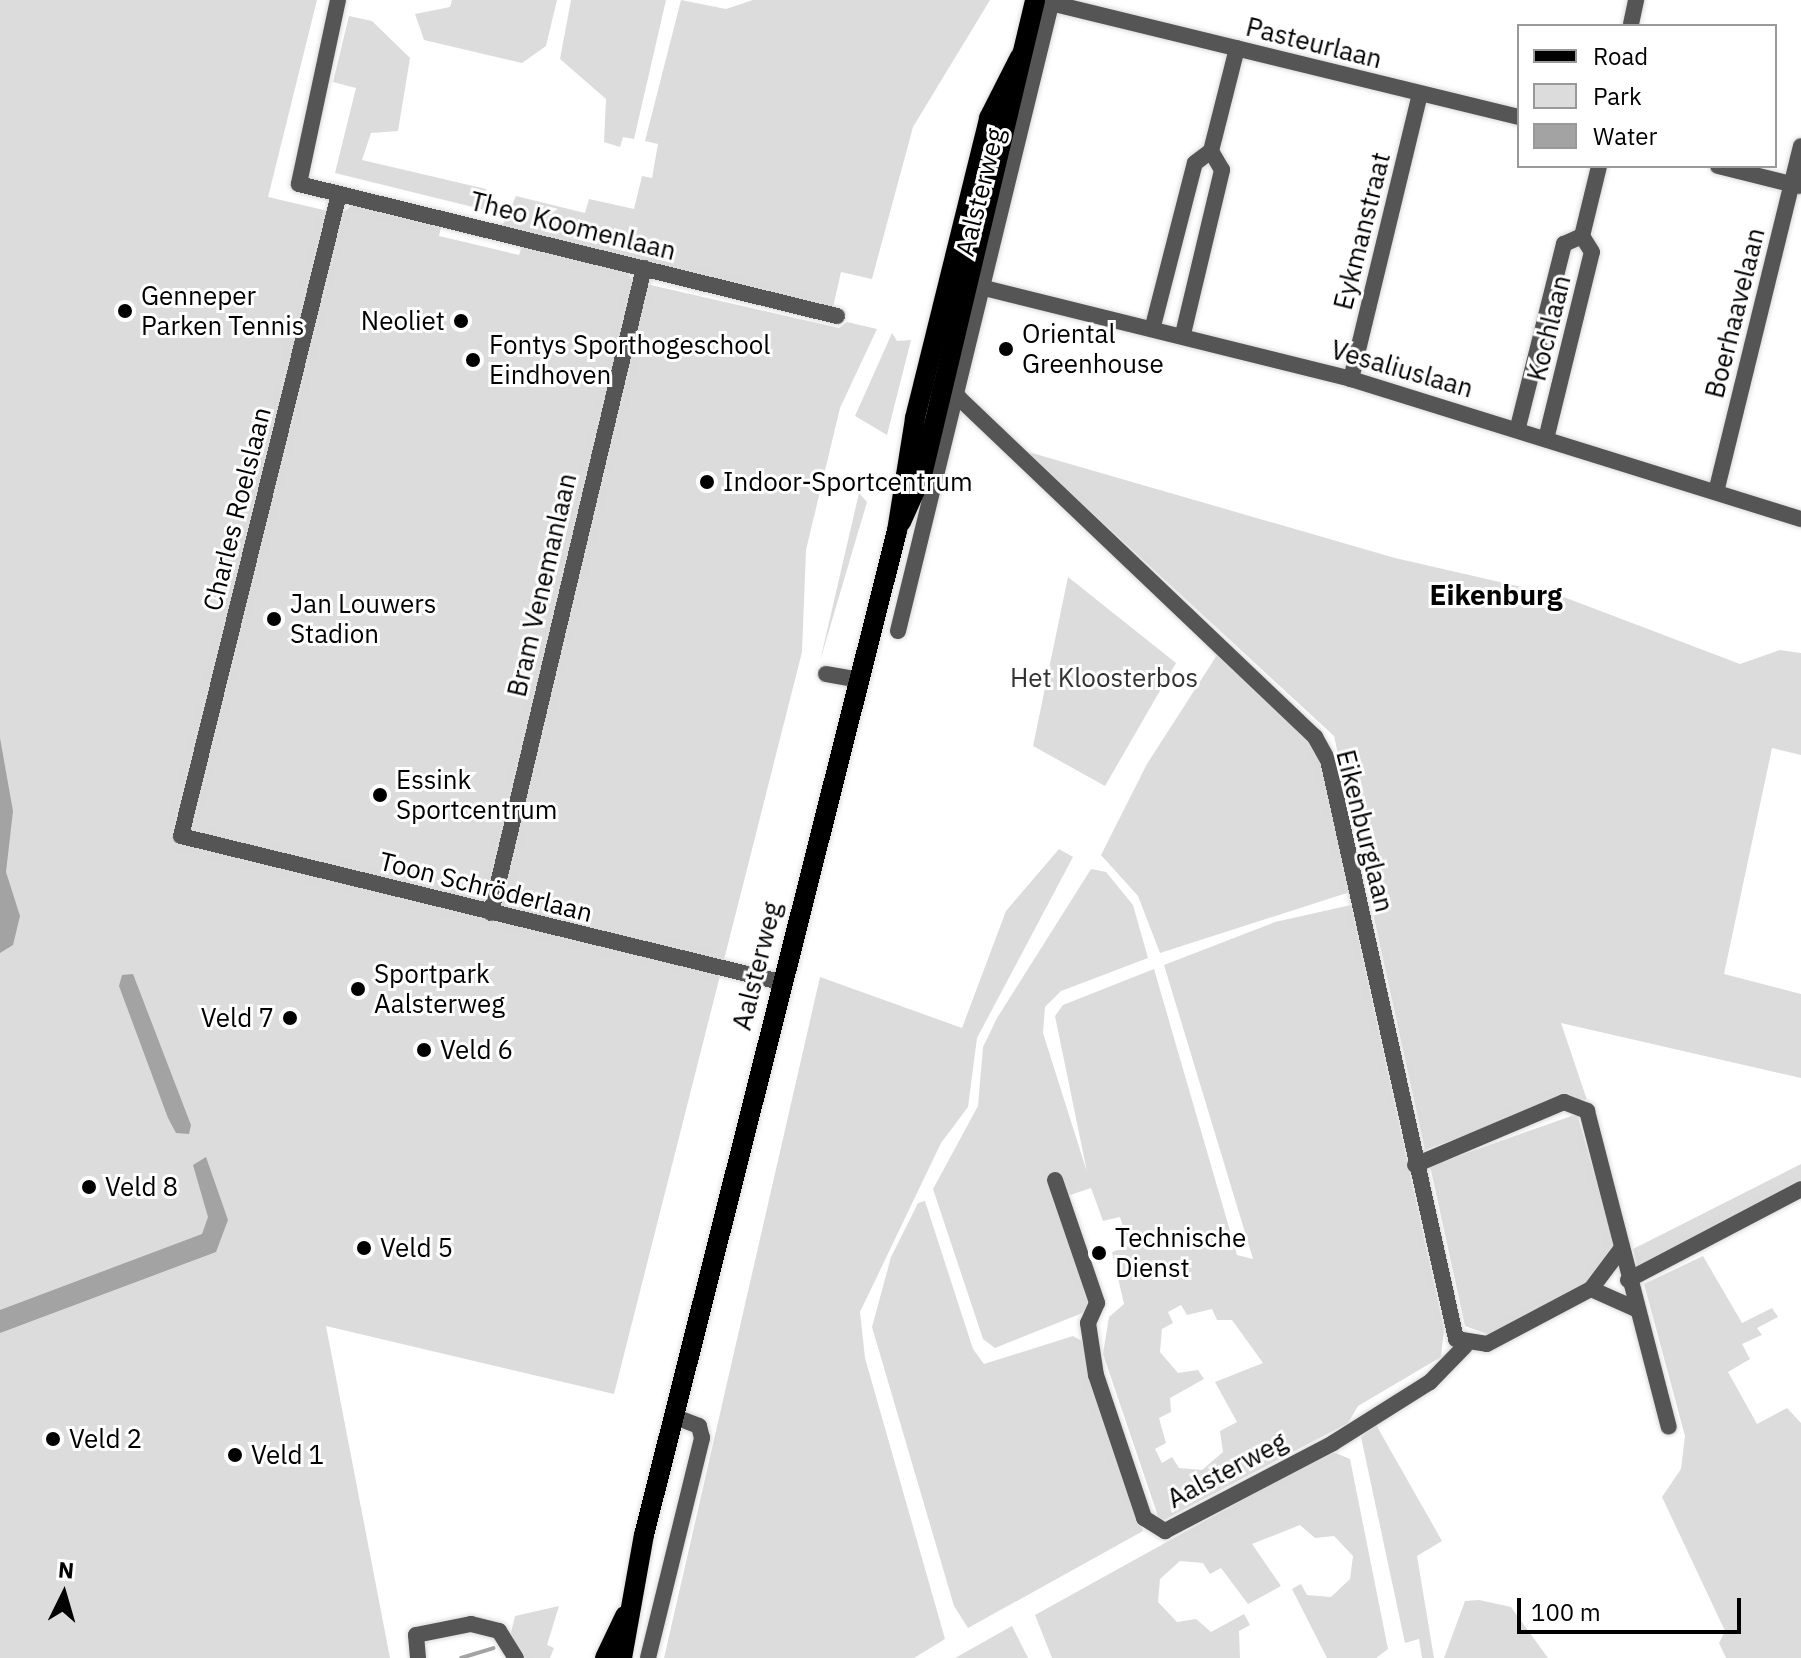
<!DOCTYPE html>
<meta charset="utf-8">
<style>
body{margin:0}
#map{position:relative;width:1801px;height:1658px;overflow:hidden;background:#fff;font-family:"IBM Plex Sans",sans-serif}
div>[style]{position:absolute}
.green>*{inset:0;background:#dcdcdc}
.water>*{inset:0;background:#a3a3a3}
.stream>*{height:4px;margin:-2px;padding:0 2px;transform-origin:2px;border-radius:2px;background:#a3a3a3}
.roads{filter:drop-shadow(0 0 2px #dbdbdb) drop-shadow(0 0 2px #dbdbdb)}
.minor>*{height:16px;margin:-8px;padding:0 8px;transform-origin:8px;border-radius:8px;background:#555}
.major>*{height:20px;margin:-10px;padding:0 10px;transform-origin:10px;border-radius:10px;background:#000}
.dots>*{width:22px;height:22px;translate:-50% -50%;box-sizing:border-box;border:4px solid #fff;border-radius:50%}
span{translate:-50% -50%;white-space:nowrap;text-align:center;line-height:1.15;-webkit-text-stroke:6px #fff;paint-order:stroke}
.street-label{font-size:26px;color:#000}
.poi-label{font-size:26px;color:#000}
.left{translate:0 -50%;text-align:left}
.right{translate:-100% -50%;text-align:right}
.park-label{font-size:26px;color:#333}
.neighbourhood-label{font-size:28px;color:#000;font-weight:700}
.legend{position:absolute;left:1517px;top:24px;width:260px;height:144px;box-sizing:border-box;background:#fff;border:2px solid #999;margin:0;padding:10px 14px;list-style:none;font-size:24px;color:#000}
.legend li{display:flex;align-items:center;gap:16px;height:40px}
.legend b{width:40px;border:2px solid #999}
.north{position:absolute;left:24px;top:1554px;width:80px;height:80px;-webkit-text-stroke:6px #fff;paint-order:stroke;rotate:5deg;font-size:22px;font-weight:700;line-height:32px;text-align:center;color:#000}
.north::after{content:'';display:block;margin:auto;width:28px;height:36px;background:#000;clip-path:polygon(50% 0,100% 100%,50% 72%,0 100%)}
.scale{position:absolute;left:1517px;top:1598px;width:224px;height:36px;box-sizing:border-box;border:4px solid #000;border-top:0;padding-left:10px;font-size:24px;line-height:28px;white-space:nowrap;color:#000;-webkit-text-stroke:6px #fff;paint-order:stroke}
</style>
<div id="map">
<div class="green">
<div style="clip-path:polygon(0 0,317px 0,268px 197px,341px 214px,352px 205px,441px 227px,439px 236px,519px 255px,522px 246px,627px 272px,633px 281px,839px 328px,847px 322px,877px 329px,840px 408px,806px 550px,802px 652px,614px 1394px,326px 1326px,390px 1658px,0 1658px)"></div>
<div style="clip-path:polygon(452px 0,557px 0,546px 46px,522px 63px,424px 40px,415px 14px,450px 7px)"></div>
<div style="clip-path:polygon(571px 0,666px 0,634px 139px,623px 137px,620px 147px,604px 142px,606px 99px,560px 59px)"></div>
<div style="clip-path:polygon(681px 0,726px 9px,753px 0,990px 0,913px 127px,872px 279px,841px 272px,833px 307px,502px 226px,516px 196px,585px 213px,589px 199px,634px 209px,642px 176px,652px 178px,658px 144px,645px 141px)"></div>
<div style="clip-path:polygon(349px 16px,372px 21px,410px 58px,398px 131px,371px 133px,362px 160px,486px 189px,489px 211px,335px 173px,356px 88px,333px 82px)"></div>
<div style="clip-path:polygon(892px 333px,897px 341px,911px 340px,887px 435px,855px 416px)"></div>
<div style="clip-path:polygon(1025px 451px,1395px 558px,1561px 596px,1740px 664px,1780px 650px,1801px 653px,1801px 755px,1772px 748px,1724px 974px,1801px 994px,1801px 1078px,1561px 1023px,1587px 1100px,1565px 1098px,1425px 1150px,1334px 736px)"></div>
<div style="clip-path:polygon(859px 493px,867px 502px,820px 661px)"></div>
<div style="clip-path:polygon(1068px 577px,1176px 663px,1105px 786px,1033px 746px)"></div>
<div style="clip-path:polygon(1217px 655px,1308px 739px,1323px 764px,1350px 892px,1160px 953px,1138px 896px,1101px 855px,1147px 764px)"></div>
<div style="clip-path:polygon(1059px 849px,1073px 857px,977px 1038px,968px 1107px,941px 1143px,860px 1312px,865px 1358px,945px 1639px,914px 1658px,664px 1658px,820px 977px,962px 1028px,1006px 911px)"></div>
<div style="clip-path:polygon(evenodd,1091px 869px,1106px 872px,1133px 905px,1148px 958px,1061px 991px,1045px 1007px,1043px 1033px,1087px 1172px,1055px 1016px,1063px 1005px,1154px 969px,1237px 1255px,1253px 1259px,1164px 965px,1275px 922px,1351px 905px,1444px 1329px,1441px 1357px,1358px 1406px,1348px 1423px,1160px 1522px,1103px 1354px,1109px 1317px,1124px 1304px,1112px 1252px,1129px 1246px,1120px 1217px,1103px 1221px,1091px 1188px,1058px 1199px,1090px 1302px,1085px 1312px,995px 1348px,983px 1339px,933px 1189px,978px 1106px,983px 1047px,997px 1018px,1091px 869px,1181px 1305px,1187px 1315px,1212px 1309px,1217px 1320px,1232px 1320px,1263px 1363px,1215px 1382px,1237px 1422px,1220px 1431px,1223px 1452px,1202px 1470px,1179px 1468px,1172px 1457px,1162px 1463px,1155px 1449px,1166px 1443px,1159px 1418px,1171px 1412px,1170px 1398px,1204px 1379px,1198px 1370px,1178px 1373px,1160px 1352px,1162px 1329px,1173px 1323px,1168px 1312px,1181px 1305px)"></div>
<div style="clip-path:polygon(1577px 1114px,1616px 1249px,1596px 1282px,1493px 1336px,1465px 1326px,1430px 1166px)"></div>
<div style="clip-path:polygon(1801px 1164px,1801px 1191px,1637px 1267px,1633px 1249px)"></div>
<div style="clip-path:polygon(925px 1201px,973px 1349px,984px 1364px,1073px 1336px,1082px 1341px,1143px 1531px,968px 1628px,954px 1606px,872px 1327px,891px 1257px,918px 1203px)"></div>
<div style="clip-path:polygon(1703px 1256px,1742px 1323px,1772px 1308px,1778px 1317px,1757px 1328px,1762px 1335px,1742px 1344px,1750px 1359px,1728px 1372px,1757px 1424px,1787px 1408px,1801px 1423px,1801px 1658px,1726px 1658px,1719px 1643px,1725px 1631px,1662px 1497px,1681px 1469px,1685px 1436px,1644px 1284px)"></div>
<div style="clip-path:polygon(1375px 1423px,1442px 1541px,1417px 1556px,1434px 1658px,1422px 1658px,1419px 1639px,1405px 1643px,1361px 1437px)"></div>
<div style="clip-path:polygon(1331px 1451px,1350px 1459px,1388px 1649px,1376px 1658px,1327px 1658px,1292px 1589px,1301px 1584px,1307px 1595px,1331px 1597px,1350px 1579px,1353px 1556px,1334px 1536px,1315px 1538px,1300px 1525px,1252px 1544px,1281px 1586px,1248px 1604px,1221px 1568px,1210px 1574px,1203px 1563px,1180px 1561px,1160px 1579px,1158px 1602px,1177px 1622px,1196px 1619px,1211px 1632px,1244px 1614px,1250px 1625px,1239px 1631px,1240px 1658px,1052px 1658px,1035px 1615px)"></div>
<div style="clip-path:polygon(1479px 1600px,1511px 1607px,1548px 1658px,1444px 1658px,1465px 1601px)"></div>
<div style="clip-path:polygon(559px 1606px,547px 1645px,554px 1648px,550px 1658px,521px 1658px,510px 1637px,515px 1616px)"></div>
<div style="clip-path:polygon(1012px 1626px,1028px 1658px,955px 1658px)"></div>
</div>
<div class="water">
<div style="clip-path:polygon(0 738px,13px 811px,6px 872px,20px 916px,13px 945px,0 953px)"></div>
<div style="clip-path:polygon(133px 974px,191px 1125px,189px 1134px,176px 1133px,168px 1118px,119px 986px,122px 975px)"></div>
<div style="clip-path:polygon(206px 1157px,228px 1220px,216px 1252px,0 1333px,0 1310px,202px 1234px,208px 1217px,193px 1165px)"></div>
</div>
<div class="stream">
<div style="left:461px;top:1658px;width:34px;rotate:-17deg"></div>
</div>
<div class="roads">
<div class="minor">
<div style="left:338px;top:0;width:188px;rotate:102deg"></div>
<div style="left:299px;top:184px;width:554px;rotate:13.79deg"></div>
<div style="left:1051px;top:3px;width:482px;rotate:13.7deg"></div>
<div style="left:1631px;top:24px;width:25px;rotate:-78deg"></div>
<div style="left:1211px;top:151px;width:106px;rotate:-75.8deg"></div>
<div style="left:1718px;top:166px;width:83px;rotate:13.9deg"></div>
<div style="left:339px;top:194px;width:661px;rotate:103.83deg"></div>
<div style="left:181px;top:836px;width:617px;rotate:13.7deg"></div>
<div style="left:1582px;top:236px;width:72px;rotate:-76.3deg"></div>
<div style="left:984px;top:288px;width:378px;rotate:13.9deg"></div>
<div style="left:1351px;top:379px;width:471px;rotate:17.3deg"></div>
<div style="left:1153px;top:326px;width:168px;rotate:-75.6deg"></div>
<div style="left:1195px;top:163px;width:20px;rotate:-37deg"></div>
<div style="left:1183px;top:334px;width:169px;rotate:-76.6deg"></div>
<div style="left:1222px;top:170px;width:22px;rotate:-120deg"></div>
<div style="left:1351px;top:379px;width:293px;rotate:-76.4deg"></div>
<div style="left:932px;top:388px;width:28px;rotate:19deg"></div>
<div style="left:958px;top:397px;width:493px;rotate:43.6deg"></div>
<div style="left:1315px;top:737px;width:26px;rotate:61deg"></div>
<div style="left:1328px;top:760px;width:593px;rotate:77.53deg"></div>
<div style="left:1456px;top:1339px;width:31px;rotate:9deg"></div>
<div style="left:1487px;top:1344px;width:118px;rotate:-27.9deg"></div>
<div style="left:1591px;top:1289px;width:50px;rotate:-53.1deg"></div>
<div style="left:1518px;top:427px;width:189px;rotate:-75.9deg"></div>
<div style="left:1564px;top:244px;width:20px;rotate:-24deg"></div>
<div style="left:1547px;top:435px;width:188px;rotate:-76.2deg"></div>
<div style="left:1592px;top:252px;width:19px;rotate:-122deg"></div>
<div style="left:1716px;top:492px;width:356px;rotate:-76.2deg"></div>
<div style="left:898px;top:631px;width:650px;rotate:-76.28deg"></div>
<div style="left:826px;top:674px;width:28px;rotate:10deg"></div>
<div style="left:491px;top:913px;width:663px;rotate:-76.66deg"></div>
<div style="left:1415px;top:1165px;width:162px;rotate:-22.9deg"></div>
<div style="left:1564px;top:1102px;width:25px;rotate:21deg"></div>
<div style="left:1587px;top:1111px;width:326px;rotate:75.5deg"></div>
<div style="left:1055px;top:1180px;width:130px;rotate:71.1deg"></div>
<div style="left:1097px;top:1303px;width:22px;rotate:114deg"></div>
<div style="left:1088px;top:1323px;width:53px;rotate:81.3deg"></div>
<div style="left:1096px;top:1375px;width:151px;rotate:71.4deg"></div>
<div style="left:1144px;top:1518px;width:25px;rotate:32deg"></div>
<div style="left:1165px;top:1531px;width:190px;rotate:-27.6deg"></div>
<div style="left:1333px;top:1443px;width:115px;rotate:-32.2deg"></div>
<div style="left:1430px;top:1382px;width:50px;rotate:-45.8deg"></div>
<div style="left:1628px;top:1280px;width:195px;rotate:-27.7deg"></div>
<div style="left:1591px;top:1289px;width:49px;rotate:24deg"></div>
<div style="left:418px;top:1658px;width:23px;rotate:-95deg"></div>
<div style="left:416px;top:1635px;width:56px;rotate:-11.3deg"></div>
<div style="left:471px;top:1624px;width:29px;rotate:14deg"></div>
<div style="left:499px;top:1631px;width:32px;rotate:58deg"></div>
<div style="left:648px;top:1658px;width:227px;rotate:-76.2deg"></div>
<div style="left:702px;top:1438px;width:12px;rotate:-104deg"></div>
<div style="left:699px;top:1426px;width:28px;rotate:-159deg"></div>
</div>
<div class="major">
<div style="left:901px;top:522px;width:51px;rotate:-65.9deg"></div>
<div style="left:922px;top:475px;width:488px;rotate:-76.6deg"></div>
<div style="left:605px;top:1658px;width:47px;rotate:-64.5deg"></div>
<div style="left:622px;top:1658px;width:125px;rotate:-79.9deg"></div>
<div style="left:644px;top:1535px;width:1035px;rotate:-75.86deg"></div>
<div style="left:897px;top:531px;width:114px;rotate:-80.9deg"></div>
<div style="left:915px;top:418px;width:309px;rotate:-76.1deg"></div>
<div style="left:989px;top:118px;width:68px;rotate:-63.1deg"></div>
</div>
</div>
<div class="dots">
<div style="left:125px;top:311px;background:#000"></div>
<div style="left:461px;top:321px;background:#000"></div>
<div style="left:1006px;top:349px;background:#000"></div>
<div style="left:473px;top:360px;background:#000"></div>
<div style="left:707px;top:482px;background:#000"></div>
<div style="left:274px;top:619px;background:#000"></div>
<div style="left:380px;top:795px;background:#000"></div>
<div style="left:358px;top:989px;background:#000"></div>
<div style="left:290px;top:1018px;background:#000"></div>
<div style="left:424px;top:1050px;background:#000"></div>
<div style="left:89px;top:1187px;background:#000"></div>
<div style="left:364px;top:1248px;background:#000"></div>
<div style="left:1099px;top:1253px;background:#000"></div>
<div style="left:53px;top:1439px;background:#000"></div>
<div style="left:235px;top:1455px;background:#000"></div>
</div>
<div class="street-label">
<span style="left:1314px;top:43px;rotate:14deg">Pasteurlaan</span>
<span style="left:980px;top:192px;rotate:-76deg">Aalsterweg</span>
<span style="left:573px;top:226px;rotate:14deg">Theo Koomenlaan</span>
<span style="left:1362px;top:231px;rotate:-76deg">Eykmanstraat</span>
<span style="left:1735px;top:313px;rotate:-76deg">Boerhaavelaan</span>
<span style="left:1549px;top:328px;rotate:-76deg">Kochlaan</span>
<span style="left:1402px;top:369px;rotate:16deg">Vesaliuslaan</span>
<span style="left:237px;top:509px;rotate:-76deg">Charles Roelslaan</span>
<span style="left:542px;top:585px;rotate:-77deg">Bram Venemanlaan</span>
<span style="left:1365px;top:831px;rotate:76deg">Eikenburglaan</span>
<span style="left:486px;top:887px;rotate:14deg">Toon Schröderlaan</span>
<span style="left:757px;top:966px;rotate:-76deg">Aalsterweg</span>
<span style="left:1227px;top:1470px;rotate:-28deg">Aalsterweg</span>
</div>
<div class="poi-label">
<span class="left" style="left:141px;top:311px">Genneper<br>Parken Tennis</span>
<span class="right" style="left:445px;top:321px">Neoliet</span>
<span class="left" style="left:1022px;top:349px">Oriental<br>Greenhouse</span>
<span class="left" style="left:489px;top:360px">Fontys Sporthogeschool<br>Eindhoven</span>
<span class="left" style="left:723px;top:482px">Indoor-Sportcentrum</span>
<span class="left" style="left:290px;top:619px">Jan Louwers<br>Stadion</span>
<span class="left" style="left:396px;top:795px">Essink<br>Sportcentrum</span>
<span class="left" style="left:374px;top:989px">Sportpark<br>Aalsterweg</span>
<span class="right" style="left:274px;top:1018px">Veld 7</span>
<span class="left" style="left:440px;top:1050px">Veld 6</span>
<span class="left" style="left:105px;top:1187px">Veld 8</span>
<span class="left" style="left:1115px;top:1253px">Technische<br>Dienst</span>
<span class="left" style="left:380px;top:1248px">Veld 5</span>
<span class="left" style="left:69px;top:1439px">Veld 2</span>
<span class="left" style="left:251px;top:1455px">Veld 1</span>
</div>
<div class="park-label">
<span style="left:1104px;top:678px">Het Kloosterbos</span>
</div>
<div class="neighbourhood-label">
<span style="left:1496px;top:595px">Eikenburg</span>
</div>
<ul class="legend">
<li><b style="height:10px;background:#000"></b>Road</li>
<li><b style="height:22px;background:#dcdcdc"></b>Park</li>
<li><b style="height:22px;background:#a3a3a3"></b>Water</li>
</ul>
<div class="north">N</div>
<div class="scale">100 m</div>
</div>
